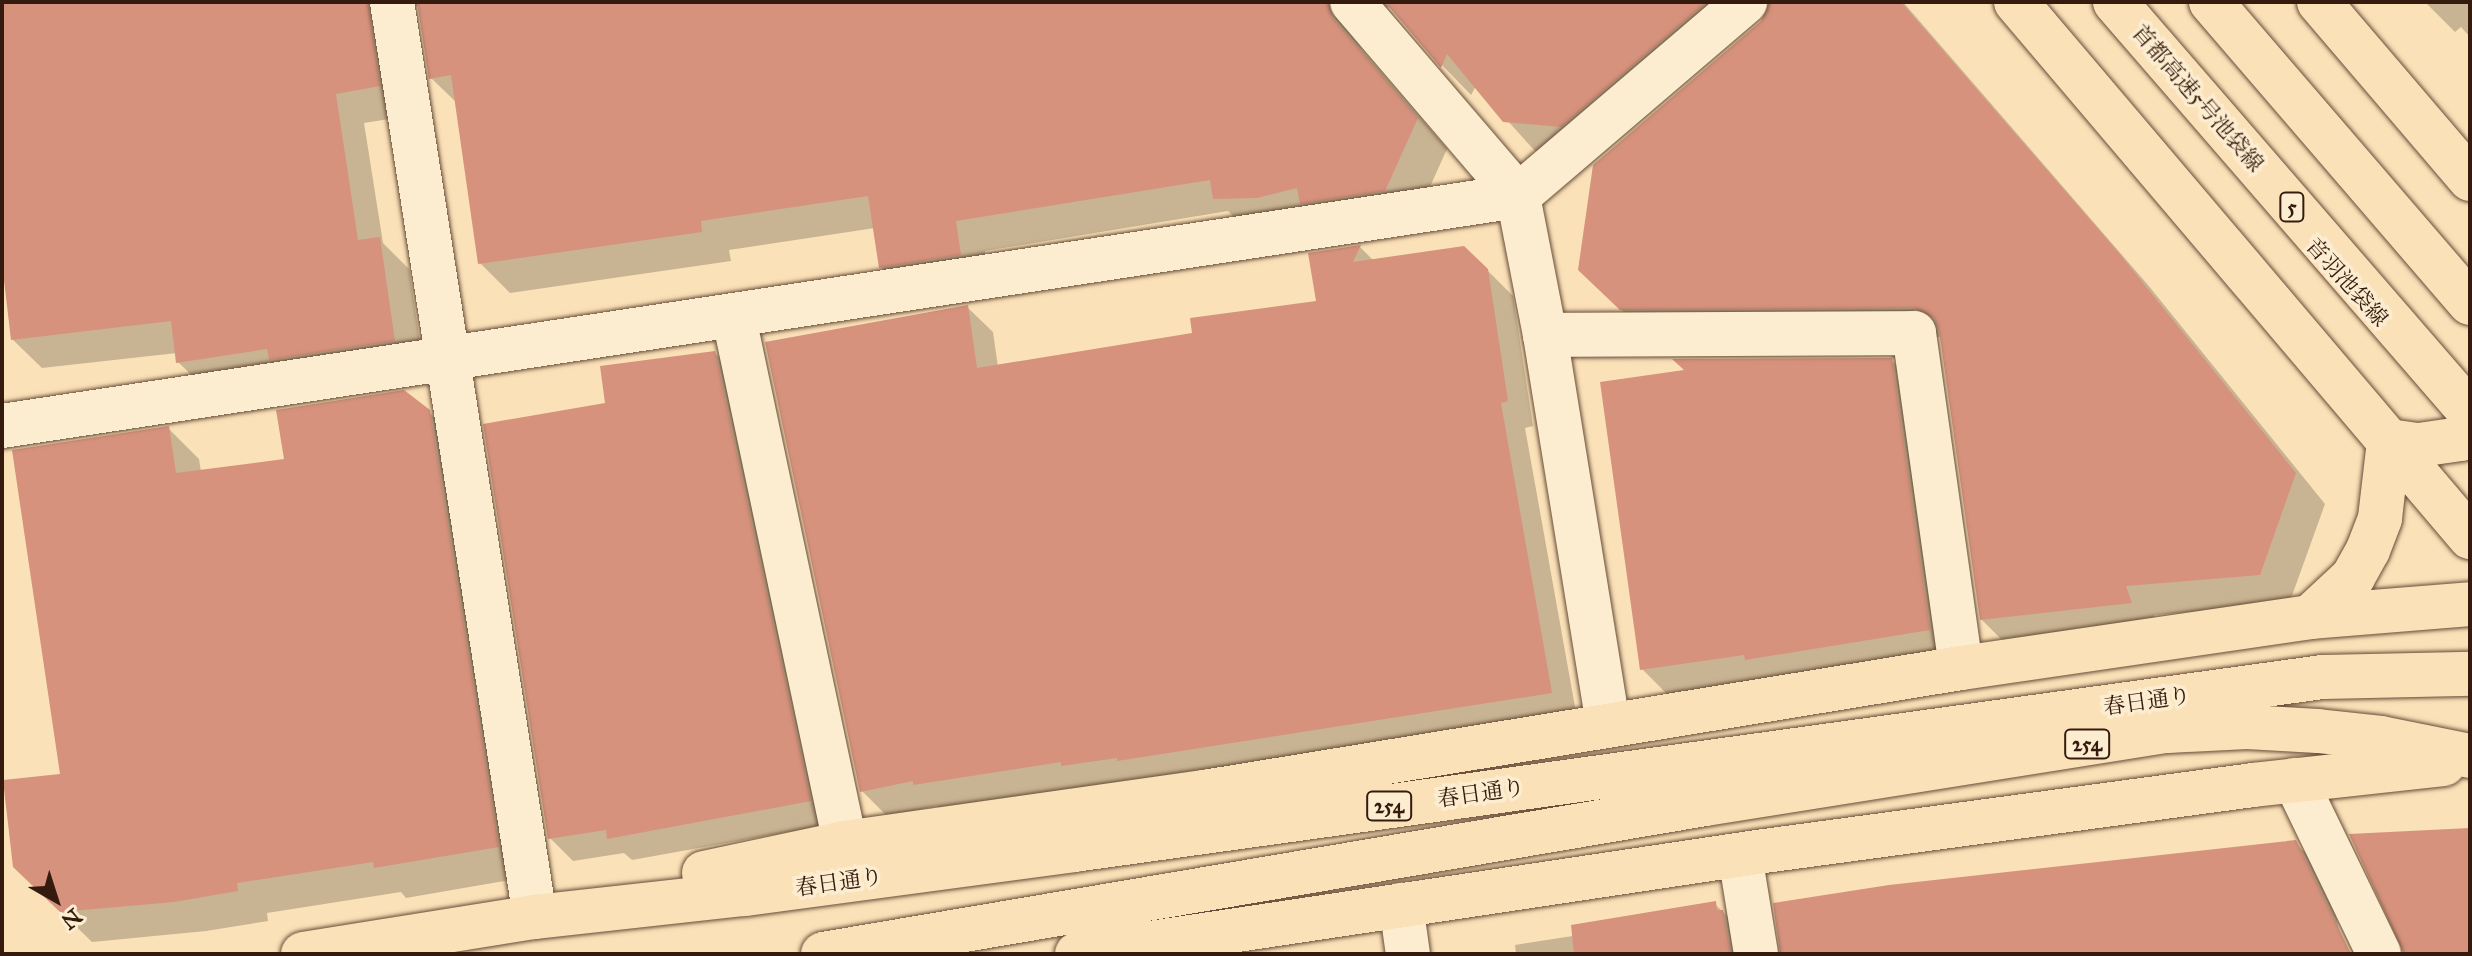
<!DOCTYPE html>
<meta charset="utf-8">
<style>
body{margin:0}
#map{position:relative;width:2472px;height:956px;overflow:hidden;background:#fbe1b7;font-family:"IM FELL Great Primer","Noto Serif JP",serif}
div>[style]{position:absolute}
.shadow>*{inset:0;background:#0003}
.building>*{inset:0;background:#d6927d}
.roads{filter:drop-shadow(0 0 2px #664c38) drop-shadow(0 0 2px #664c38)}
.minor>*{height:44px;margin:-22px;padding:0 22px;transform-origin:22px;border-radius:22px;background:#fcecd0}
.major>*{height:44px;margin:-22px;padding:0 22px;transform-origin:22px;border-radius:22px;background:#fbe1b7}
.highway>*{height:44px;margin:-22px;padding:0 22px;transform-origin:22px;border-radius:22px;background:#fbe1b7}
span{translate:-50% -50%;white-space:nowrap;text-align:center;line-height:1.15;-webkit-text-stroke:7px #fcecd0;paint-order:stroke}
.shield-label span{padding:2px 6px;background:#fcecd0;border:2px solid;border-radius:6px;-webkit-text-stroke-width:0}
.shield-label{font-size:20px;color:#351b0e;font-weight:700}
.street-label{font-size:22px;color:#351b0e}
.frame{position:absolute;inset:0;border:4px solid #351b0e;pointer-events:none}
.north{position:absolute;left:16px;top:860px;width:80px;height:80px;-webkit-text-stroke:6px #fcecd0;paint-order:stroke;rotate:141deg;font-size:22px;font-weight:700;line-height:32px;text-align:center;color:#351b0e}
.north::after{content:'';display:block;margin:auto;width:28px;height:36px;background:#351b0e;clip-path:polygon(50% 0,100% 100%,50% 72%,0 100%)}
</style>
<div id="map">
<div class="shadow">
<div style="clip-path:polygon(2px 2px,1903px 2px,2148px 285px,2325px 504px,2289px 604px,2154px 615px,2160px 632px,2011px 649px,1981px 619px,1942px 337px,1651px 338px,1610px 299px,1774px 5px,1758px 12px,1591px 155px,1535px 151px,1476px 86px,1471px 95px,1443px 66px,1393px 8px,1377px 6px,1356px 39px,1362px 50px,1447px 149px,1415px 220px,1245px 228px,1228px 211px,985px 251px,989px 284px,911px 296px,881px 267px,875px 228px,729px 250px,731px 261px,510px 293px,480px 263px,457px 103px,431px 78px,420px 5px,405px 12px,408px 116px,364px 123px,383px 243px,409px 269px,424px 370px,208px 391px,178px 362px,177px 353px,42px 368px,12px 339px,2px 245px)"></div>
<div style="clip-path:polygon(2425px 2px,2470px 2px,2470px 37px,2461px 27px,2455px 32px)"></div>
<div style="clip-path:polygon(1360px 247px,1374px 261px,1487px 270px,1513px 296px,1533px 426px,1525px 428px,1577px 718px,940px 809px,937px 806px,887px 816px,862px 791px,967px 307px,993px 332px,998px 367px,1194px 335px,1319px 303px,1311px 255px)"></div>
<div style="clip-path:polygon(715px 353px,737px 375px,832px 824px,632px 860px,624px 853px,573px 861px,550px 838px,608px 404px)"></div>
<div style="clip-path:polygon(1891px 360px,1922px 391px,1960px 660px,1673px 700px,1642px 669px,1687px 371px)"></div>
<div style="clip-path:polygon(429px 412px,460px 443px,528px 877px,406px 898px,401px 892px,267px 913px,268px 921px,206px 931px,92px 942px,46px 897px,63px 776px,168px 428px,199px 459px,201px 472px,286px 461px)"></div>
<div style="clip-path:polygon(2294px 842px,2327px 874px,2344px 954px,1781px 954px)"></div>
<div style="clip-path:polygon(1715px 904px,1755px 944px,1757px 954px,1516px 954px,1515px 945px,1592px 933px)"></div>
</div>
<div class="building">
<div style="clip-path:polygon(2px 2px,368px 2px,380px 86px,336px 94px,358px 240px,380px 237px,395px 341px,269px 360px,267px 349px,176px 363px,171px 321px,11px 340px,2px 263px)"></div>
<div style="clip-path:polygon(417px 2px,1328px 2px,1333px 18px,1418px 118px,1385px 191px,1300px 204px,1297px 188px,1257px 198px,1213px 199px,1210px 180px,956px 221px,961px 255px,879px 268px,868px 196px,701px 221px,702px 232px,478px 264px,451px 75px,429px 79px)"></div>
<div style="clip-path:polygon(1385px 2px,1707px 2px,1561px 127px,1503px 122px,1447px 54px,1441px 68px)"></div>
<div style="clip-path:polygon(1769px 2px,1901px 2px,2119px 253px,2296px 473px,2260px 575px,2126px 586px,2132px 603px,1980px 620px,1939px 330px,1934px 318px,1914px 308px,1620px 310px,1578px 270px,1593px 165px,1761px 21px)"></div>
<div style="clip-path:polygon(1361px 245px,1353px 262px,1464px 246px,1488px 269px,1508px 401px,1501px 403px,1552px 693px,1117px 761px,1117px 758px,1061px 766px,1061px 762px,913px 785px,913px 781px,860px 792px,765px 342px,968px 305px,977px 368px,1192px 333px,1190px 318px,1316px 301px,1308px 253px)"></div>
<div style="clip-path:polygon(715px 351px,811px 801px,607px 839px,606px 830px,548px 839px,483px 424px,605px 403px,600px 366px)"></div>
<div style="clip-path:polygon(1892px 358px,1930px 630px,1745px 660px,1744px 655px,1640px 670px,1600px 382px,1684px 370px,1672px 359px)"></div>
<div style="clip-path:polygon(404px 390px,430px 410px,499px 847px,374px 868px,373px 862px,237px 883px,238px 891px,174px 902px,60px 912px,13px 867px,3px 780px,60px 774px,12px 450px,169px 426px,176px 473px,284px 459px,276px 410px)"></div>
<div style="clip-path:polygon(2470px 828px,2470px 954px,2404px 954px,2349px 834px)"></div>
<div style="clip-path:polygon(2296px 840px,2351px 954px,1780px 954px,1773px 903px,1889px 885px)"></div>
<div style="clip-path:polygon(1716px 901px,1717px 910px,1723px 910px,1731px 954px,1574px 954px,1571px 925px)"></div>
</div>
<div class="roads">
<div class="minor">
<div style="left:392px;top:2px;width:926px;rotate:81.12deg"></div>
<div style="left:1352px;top:2px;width:255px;rotate:49.4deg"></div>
<div style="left:1518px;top:196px;width:142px;rotate:79deg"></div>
<div style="left:1545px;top:335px;width:394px;rotate:80.8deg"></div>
<div style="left:734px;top:318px;width:537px;rotate:78.06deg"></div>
<div style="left:1545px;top:335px;width:369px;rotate:-0.3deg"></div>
<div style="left:1914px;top:333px;width:338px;rotate:82deg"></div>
<div style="left:2px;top:426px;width:1533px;rotate:-8.63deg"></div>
<div style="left:1518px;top:196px;width:299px;rotate:-40.5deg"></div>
<div style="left:2295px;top:780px;width:193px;rotate:64.2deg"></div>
<div style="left:1740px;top:855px;width:100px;rotate:80.8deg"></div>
<div style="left:1401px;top:905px;width:49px;rotate:81.9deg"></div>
</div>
<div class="major">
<div style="left:2016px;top:2px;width:702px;rotate:49.68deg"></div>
<div style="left:2319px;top:2px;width:233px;rotate:49.5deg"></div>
<div style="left:2389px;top:441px;width:30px;rotate:8deg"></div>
<div style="left:2419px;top:445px;width:42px;rotate:-8.1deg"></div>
<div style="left:2461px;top:439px;width:11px;rotate:-34deg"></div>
<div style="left:2310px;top:617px;width:59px;rotate:-42.9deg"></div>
<div style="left:2353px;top:577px;width:31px;rotate:-61deg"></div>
<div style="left:2368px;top:550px;width:34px;rotate:-69deg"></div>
<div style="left:2380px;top:518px;width:78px;rotate:-83.3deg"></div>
</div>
<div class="highway">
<div style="left:2115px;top:2px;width:542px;rotate:49.11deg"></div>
<div style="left:2211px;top:2px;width:397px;rotate:49.3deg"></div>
<div style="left:704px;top:873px;width:144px;rotate:-12deg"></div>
<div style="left:845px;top:843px;width:363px;rotate:-8.1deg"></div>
<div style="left:1204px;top:792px;width:767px;rotate:-9.3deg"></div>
<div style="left:1961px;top:668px;width:353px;rotate:-8.3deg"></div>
<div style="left:2310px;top:617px;width:161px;rotate:-4.6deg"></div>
<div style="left:303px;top:954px;width:235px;rotate:-9.1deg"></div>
<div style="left:535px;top:917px;width:211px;rotate:-6.3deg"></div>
<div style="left:745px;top:894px;width:332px;rotate:-7.6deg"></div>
<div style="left:1074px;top:850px;width:1260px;rotate:-7.89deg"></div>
<div style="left:2322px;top:677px;width:148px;rotate:-1.2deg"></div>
<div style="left:823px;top:954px;width:895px;rotate:-9.65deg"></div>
<div style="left:1705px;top:804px;width:469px;rotate:-9deg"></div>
<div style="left:2168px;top:731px;width:79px;rotate:-2.9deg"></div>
<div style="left:2247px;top:727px;width:71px;rotate:3.2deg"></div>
<div style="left:2318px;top:731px;width:63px;rotate:6.3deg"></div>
<div style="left:2381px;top:738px;width:91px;rotate:11.4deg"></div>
<div style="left:1077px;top:954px;width:688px;rotate:-8.53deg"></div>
<div style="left:1757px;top:852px;width:501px;rotate:-7.69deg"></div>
<div style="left:2253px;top:785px;width:192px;rotate:-6.3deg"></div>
</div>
</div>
<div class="shield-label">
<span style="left:2292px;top:207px">5</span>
<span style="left:2087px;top:744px">254</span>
<span style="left:1389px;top:806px">254</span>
</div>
<div class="street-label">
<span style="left:2198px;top:98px;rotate:49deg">首都高速5号池袋線</span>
<span style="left:2347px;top:282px;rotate:48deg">音羽池袋線</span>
<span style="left:2147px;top:701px;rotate:-8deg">春日通り</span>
<span style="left:1481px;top:793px;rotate:-8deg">春日通り</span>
<span style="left:839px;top:882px;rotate:-8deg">春日通り</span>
</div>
<div class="frame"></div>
<div class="north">N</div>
</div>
